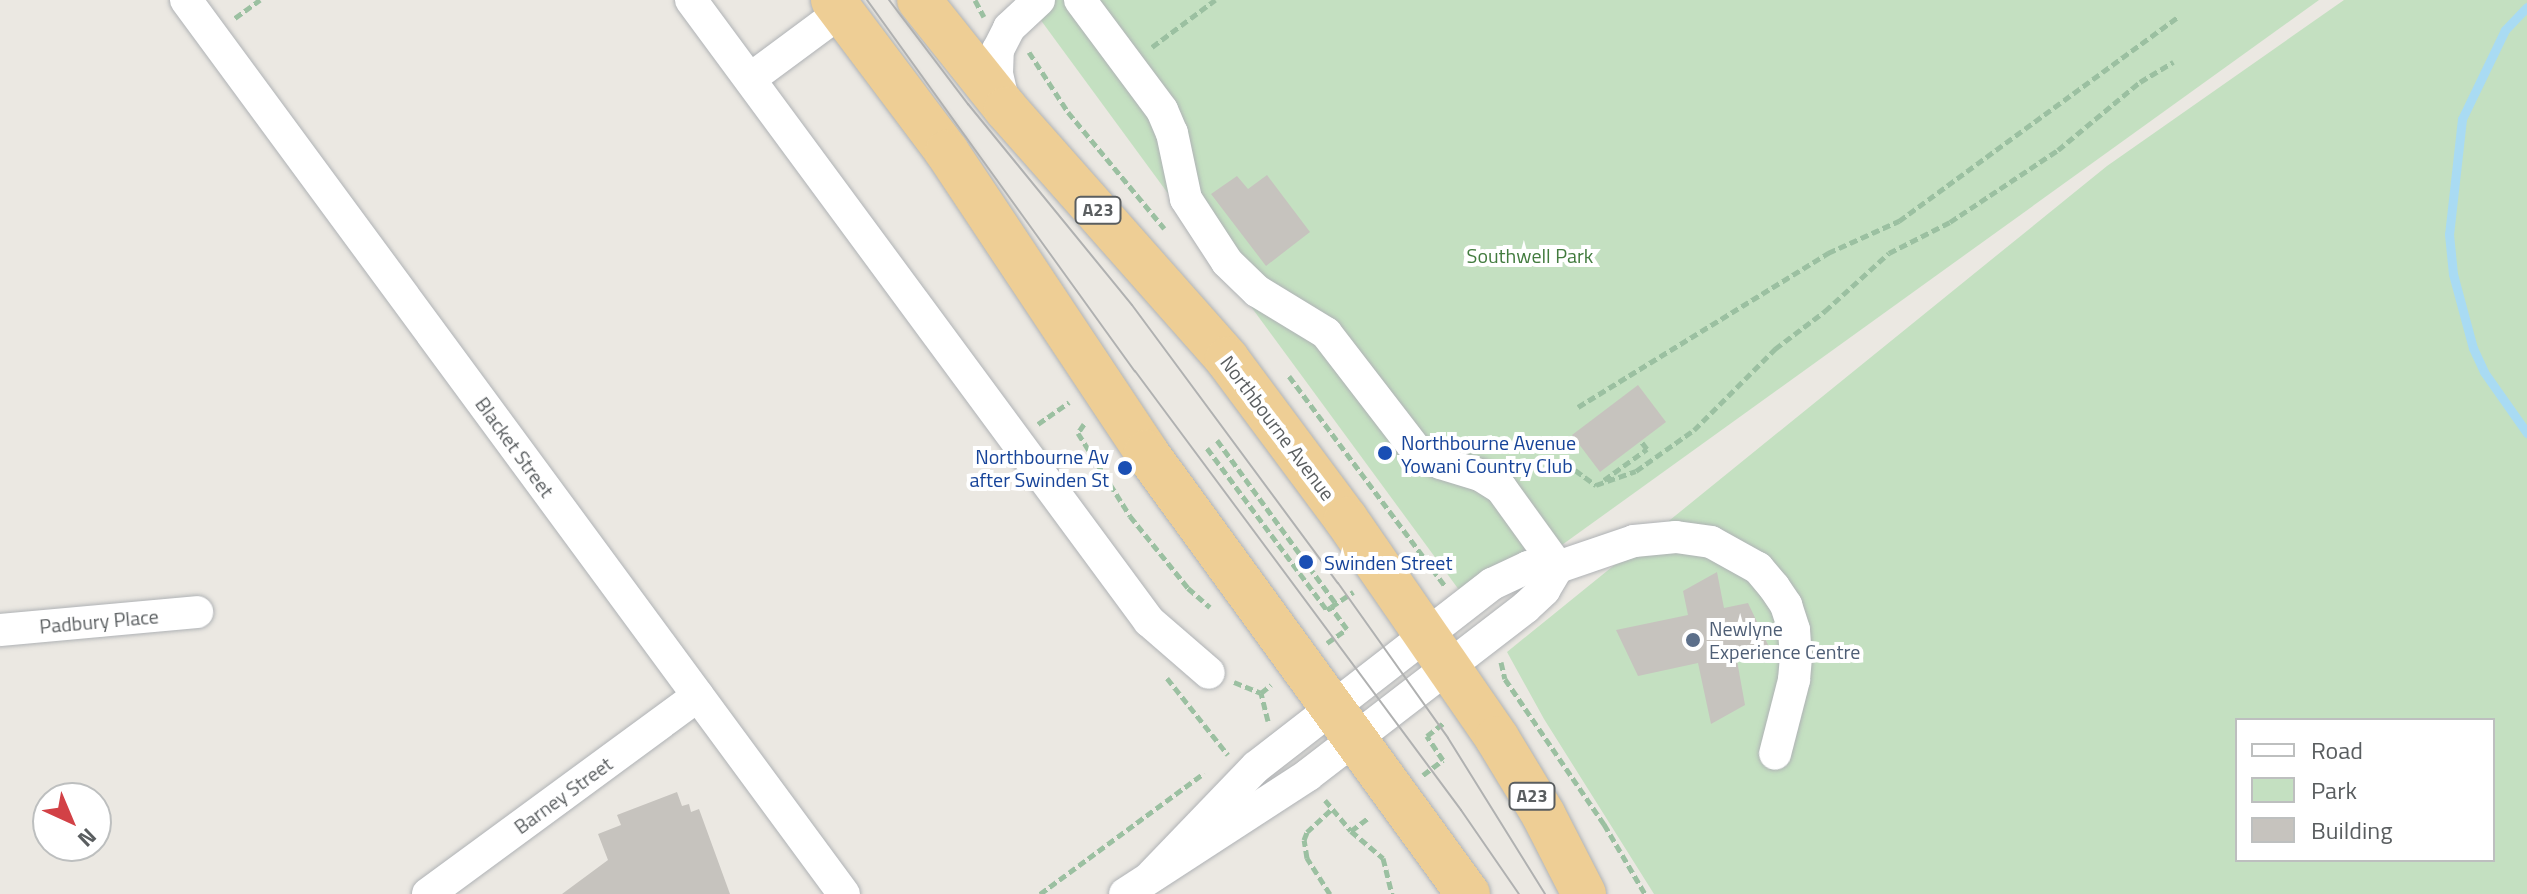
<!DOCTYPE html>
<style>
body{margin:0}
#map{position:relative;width:2527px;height:894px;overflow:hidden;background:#ebe8e2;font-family:"Titillium Web",sans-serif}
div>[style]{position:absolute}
.green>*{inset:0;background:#c4e0c1}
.stream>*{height:9px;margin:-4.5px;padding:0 4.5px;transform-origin:4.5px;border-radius:4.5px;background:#a9dbf3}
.building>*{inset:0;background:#c6c3be}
.path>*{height:5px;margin-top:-2.5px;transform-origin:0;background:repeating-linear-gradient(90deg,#9bc0a1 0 8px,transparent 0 12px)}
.roads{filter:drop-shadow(0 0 2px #afb2b5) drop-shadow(0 0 2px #afb2b5)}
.minor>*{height:32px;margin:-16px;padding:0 16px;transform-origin:16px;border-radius:16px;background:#fff}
.highway>*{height:44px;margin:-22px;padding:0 22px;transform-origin:22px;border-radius:22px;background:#eece95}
.tram>*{height:2px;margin:-1px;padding:0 1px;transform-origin:1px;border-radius:1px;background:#b0b1b1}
.dots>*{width:22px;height:22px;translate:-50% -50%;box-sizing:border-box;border:4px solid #fff;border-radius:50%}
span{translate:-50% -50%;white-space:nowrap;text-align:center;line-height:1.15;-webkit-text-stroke:8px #fff;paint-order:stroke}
.shield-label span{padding:2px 6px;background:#fff;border:2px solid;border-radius:6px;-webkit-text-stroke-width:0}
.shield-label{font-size:18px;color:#5a5e60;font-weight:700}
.park-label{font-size:20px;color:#427b3e}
.street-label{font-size:20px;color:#5a5e60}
.transit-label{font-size:20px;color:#164399}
.left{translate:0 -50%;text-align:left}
.right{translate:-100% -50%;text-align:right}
.service-label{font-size:20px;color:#4e5e75}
.legend{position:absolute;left:2235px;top:718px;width:260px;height:144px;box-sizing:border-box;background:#fff;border:2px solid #bdbfbf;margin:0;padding:10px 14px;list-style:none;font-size:24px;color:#5a5e60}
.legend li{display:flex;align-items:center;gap:16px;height:40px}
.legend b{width:40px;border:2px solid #bdbfbf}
.north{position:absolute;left:32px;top:782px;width:80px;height:80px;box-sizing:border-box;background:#fff;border:2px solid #bdbfbf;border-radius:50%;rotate:136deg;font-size:22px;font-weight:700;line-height:32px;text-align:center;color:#5a5e60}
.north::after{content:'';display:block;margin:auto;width:28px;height:36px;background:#d24146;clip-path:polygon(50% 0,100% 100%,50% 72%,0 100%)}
</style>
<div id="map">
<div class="green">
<div style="clip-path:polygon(1026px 0,2319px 0,1473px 609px)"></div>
<div style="clip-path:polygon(evenodd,2344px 0,2527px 0,2527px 894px,1654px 894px,1544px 719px,1507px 652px,2107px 166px,2344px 0,2237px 720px,2493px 720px,2493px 860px,2237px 860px,2237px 720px)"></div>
</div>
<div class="stream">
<div style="left:2527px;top:7px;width:32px;rotate:134deg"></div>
<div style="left:2505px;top:30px;width:99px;rotate:115.8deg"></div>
<div style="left:2462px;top:119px;width:116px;rotate:96.4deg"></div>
<div style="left:2449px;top:234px;width:40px;rotate:84.3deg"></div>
<div style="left:2453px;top:274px;width:77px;rotate:74.9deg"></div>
<div style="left:2473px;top:348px;width:26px;rotate:65deg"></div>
<div style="left:2484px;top:372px;width:75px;rotate:54.8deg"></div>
</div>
<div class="building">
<div style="clip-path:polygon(1267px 175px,1310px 232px,1266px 266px,1211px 194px,1237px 176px,1248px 189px)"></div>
<div style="clip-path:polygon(1638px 385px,1666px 422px,1600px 472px,1572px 435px)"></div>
<div style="clip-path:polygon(1717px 572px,1724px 608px,1748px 603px,1770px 649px,1736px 655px,1745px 705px,1711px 724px,1698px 663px,1638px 676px,1616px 630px,1688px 615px,1683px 591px)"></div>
<div style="clip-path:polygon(677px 792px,682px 806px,689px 804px,691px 812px,699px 809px,730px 894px,562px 894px,608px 860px,598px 834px,621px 825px,617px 815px)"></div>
</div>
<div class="path">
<div style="left:975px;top:0;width:19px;rotate:62deg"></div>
<div style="left:235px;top:18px;width:31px;rotate:-36deg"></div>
<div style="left:1152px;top:47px;width:79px;rotate:-36.7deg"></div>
<div style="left:1029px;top:52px;width:72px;rotate:57deg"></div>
<div style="left:1068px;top:112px;width:151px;rotate:50.4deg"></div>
<div style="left:1289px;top:376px;width:262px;rotate:53.4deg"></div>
<div style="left:1578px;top:407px;width:294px;rotate:-31.6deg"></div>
<div style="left:1828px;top:253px;width:78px;rotate:-24.3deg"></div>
<div style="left:1899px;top:221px;width:346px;rotate:-36.2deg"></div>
<div style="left:1038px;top:424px;width:38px;rotate:-35deg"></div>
<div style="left:1084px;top:424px;width:11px;rotate:124deg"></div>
<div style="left:1078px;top:433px;width:98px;rotate:57.9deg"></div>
<div style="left:1130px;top:516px;width:92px;rotate:51.1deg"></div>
<div style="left:1188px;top:588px;width:29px;rotate:41deg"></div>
<div style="left:1217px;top:440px;width:203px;rotate:54deg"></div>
<div style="left:1207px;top:448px;width:202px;rotate:53.5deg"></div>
<div style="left:1327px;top:610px;width:5px;rotate:-37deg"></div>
<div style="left:1575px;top:470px;width:26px;rotate:36deg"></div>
<div style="left:1604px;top:480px;width:53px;rotate:-35.8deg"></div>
<div style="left:1647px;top:449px;width:10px;rotate:-127deg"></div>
<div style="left:1596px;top:485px;width:42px;rotate:-19.3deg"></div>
<div style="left:1636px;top:471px;width:71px;rotate:-35.3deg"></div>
<div style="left:1694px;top:430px;width:115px;rotate:-45deg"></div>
<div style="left:1775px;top:349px;width:63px;rotate:-37.2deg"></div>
<div style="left:1825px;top:311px;width:86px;rotate:-42.2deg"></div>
<div style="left:1889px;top:253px;width:68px;rotate:-26.9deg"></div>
<div style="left:1950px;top:222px;width:130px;rotate:-33.7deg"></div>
<div style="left:2058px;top:150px;width:107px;rotate:-39.7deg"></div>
<div style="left:2140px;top:82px;width:39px;rotate:-31deg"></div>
<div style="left:1327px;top:643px;width:24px;rotate:-35deg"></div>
<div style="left:1347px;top:629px;width:27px;rotate:-126deg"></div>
<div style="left:1331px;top:607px;width:27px;rotate:-34deg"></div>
<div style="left:1501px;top:662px;width:17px;rotate:77deg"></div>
<div style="left:1505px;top:679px;width:176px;rotate:55.7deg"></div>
<div style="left:1604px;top:824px;width:81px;rotate:59.6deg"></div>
<div style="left:1167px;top:678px;width:98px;rotate:51.6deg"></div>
<div style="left:1234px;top:682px;width:29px;rotate:22deg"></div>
<div style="left:1268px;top:721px;width:29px;rotate:-104deg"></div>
<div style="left:1261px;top:693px;width:13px;rotate:-39deg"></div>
<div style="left:1423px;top:775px;width:25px;rotate:-37deg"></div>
<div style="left:1443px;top:760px;width:29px;rotate:-124deg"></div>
<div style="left:1427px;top:736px;width:23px;rotate:-38deg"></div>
<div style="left:1325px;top:800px;width:40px;rotate:50deg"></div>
<div style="left:1351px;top:831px;width:21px;rotate:-37deg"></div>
<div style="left:1351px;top:831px;width:42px;rotate:40.2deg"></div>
<div style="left:1383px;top:858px;width:37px;rotate:76deg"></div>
<div style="left:1040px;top:894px;width:204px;rotate:-36.4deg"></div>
<div style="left:1330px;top:894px;width:43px;rotate:-122.6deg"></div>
<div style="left:1307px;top:858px;width:18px;rotate:-99deg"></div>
<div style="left:1304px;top:840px;width:9px;rotate:-69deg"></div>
<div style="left:1307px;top:832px;width:34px;rotate:-43deg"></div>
</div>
<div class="roads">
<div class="minor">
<div style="left:186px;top:0;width:1110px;rotate:53.65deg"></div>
<div style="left:691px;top:0;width:772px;rotate:53.59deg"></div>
<div style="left:1149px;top:621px;width:79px;rotate:40.9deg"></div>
<div style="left:1080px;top:0;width:137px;rotate:53.3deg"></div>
<div style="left:1162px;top:110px;width:25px;rotate:67deg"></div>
<div style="left:1172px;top:133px;width:67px;rotate:78deg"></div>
<div style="left:1186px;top:199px;width:75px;rotate:56.9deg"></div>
<div style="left:1227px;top:262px;width:42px;rotate:44deg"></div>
<div style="left:1257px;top:291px;width:81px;rotate:31.3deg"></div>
<div style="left:1326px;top:333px;width:148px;rotate:52.4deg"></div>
<div style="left:1416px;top:450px;width:27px;rotate:28deg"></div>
<div style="left:1440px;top:463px;width:42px;rotate:16.7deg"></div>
<div style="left:1480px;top:475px;width:25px;rotate:32deg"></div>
<div style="left:1501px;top:488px;width:97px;rotate:54.2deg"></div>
<div style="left:750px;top:79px;width:114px;rotate:-36.5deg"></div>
<div style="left:1004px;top:104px;width:31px;rotate:-103deg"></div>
<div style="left:997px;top:74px;width:24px;rotate:-88deg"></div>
<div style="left:998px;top:50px;width:25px;rotate:-63deg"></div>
<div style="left:1009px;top:28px;width:41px;rotate:-43deg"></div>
<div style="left:0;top:630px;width:198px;rotate:-5.2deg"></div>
<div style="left:1152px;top:875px;width:150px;rotate:-46.1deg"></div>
<div style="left:1256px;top:767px;width:299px;rotate:-37.8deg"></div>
<div style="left:1492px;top:584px;width:40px;rotate:-25deg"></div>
<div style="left:1528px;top:567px;width:30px"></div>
<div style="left:1558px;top:567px;width:80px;rotate:-18.9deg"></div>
<div style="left:1634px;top:541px;width:42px;rotate:-5.4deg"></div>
<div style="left:1676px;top:537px;width:35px;rotate:8deg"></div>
<div style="left:1711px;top:542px;width:54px;rotate:29deg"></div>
<div style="left:1758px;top:568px;width:25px;rotate:50deg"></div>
<div style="left:1774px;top:587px;width:22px;rotate:56deg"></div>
<div style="left:1786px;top:605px;width:26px;rotate:72deg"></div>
<div style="left:1794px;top:630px;width:27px;rotate:86deg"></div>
<div style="left:1796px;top:657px;width:23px;rotate:95deg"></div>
<div style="left:1794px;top:680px;width:76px;rotate:104.4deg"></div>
<div style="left:428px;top:894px;width:335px;rotate:-36.3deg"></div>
<div style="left:1125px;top:894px;width:218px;rotate:-33deg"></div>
<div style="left:1308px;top:775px;width:275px;rotate:-37.6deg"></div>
<div style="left:1526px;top:607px;width:25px;rotate:-43deg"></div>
<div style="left:1544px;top:590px;width:27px;rotate:-59deg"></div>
</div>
<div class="highway">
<div style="left:833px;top:0;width:190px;rotate:53.1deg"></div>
<div style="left:947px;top:152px;width:360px;rotate:56.4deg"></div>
<div style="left:1146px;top:452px;width:547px;rotate:53.93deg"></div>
<div style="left:919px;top:0;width:139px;rotate:51.4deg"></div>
<div style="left:1006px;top:109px;width:334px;rotate:48.5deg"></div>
<div style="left:1227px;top:359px;width:199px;rotate:53.4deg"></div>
<div style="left:1346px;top:519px;width:266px;rotate:55.4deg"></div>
<div style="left:1497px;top:738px;width:89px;rotate:58.8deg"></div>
<div style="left:1543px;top:814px;width:90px;rotate:62.9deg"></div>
</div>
</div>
<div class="tram">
<div style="left:867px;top:0;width:458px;rotate:54.2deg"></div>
<div style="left:1135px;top:371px;width:547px;rotate:53.4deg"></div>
<div style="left:1461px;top:810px;width:102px;rotate:55.4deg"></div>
<div style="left:889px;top:0;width:131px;rotate:52.8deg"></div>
<div style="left:968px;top:104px;width:259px;rotate:50.8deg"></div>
<div style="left:1132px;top:305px;width:346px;rotate:53.5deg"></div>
<div style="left:1338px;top:583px;width:190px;rotate:54.6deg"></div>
<div style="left:1448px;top:738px;width:184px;rotate:58.1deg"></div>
</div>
<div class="dots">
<div style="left:1385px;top:453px;background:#1a4fb4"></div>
<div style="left:1125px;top:468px;background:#1a4fb4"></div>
<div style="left:1306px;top:562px;background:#1a4fb4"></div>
<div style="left:1693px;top:640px;background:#5c6f8a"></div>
</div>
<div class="shield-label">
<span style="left:1098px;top:210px">A23</span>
<span style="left:1532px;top:796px">A23</span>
</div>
<div class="park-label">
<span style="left:1530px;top:255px">Southwell Park</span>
</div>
<div class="street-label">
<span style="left:1278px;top:428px;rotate:53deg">Northbourne Avenue</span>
<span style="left:515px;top:447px;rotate:54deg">Blacket Street</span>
<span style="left:99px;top:621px;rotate:-5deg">Padbury Place</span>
<span style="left:563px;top:795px;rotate:-36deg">Barney Street</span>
</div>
<div class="transit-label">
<span class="left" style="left:1401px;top:454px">Northbourne Avenue<br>Yowani Country Club</span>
<span class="right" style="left:1109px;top:468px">Northbourne Av<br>after Swinden St</span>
<span class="left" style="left:1324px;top:562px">Swinden Street</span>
</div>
<div class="service-label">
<span class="left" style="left:1709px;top:640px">Newlyne<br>Experience Centre</span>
</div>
<ul class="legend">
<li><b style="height:10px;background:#fff"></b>Road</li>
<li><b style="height:22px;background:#c4e0c1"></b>Park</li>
<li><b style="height:22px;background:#c6c3be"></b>Building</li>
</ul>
<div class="north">N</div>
</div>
